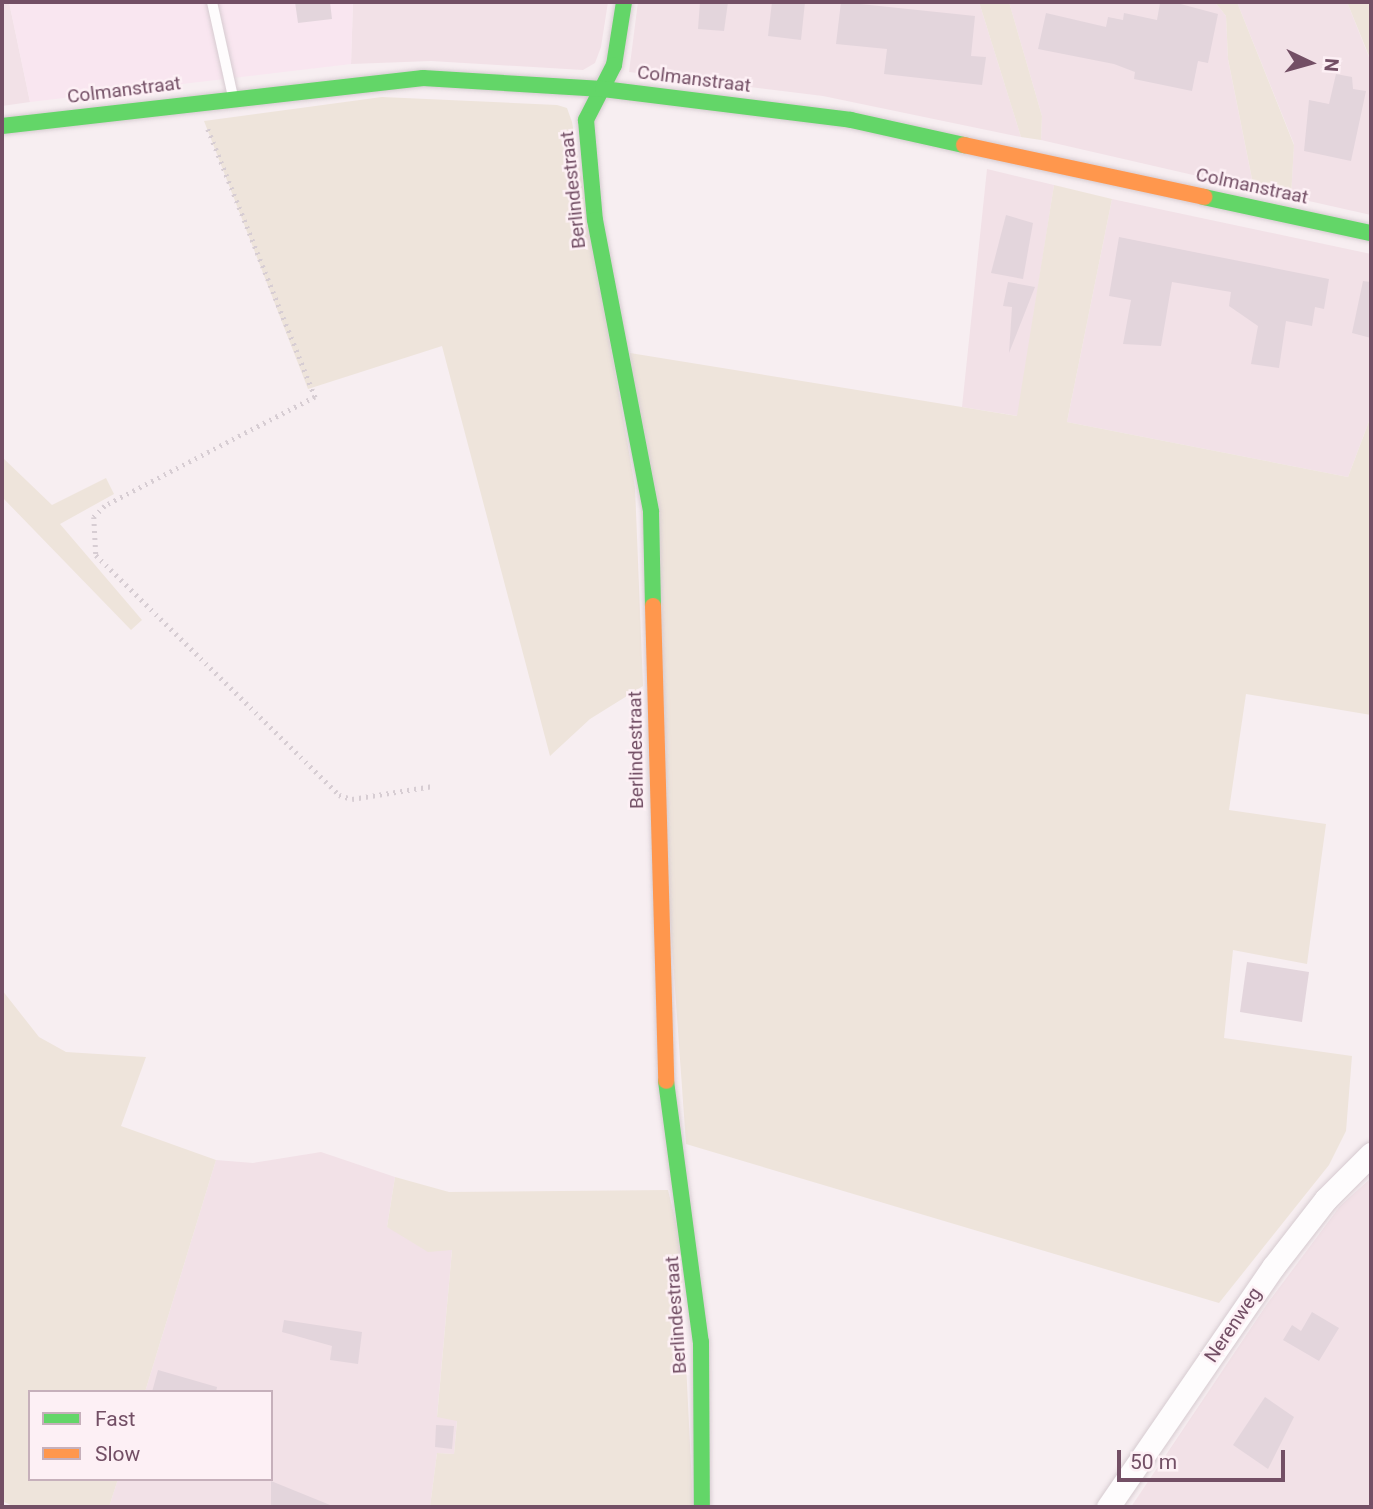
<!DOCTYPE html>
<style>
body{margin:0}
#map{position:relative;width:1373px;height:1509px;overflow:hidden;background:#f7eef1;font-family:Roboto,sans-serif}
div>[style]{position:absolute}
.residential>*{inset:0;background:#f2e1e7}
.commercial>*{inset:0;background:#f9e6f0}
.green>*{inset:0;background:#eee4db}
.building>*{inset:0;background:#e3d5dc}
.path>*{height:4.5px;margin-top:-2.25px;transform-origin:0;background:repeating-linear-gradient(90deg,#d7cdd3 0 2px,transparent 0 7px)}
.roads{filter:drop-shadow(0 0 2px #d6cbd0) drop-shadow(0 0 2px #d6cbd0)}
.lane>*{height:10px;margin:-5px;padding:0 5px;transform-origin:5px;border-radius:5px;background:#fefcfd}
.street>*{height:23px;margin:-11.5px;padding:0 11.5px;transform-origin:11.5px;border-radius:11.5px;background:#fefcfd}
.fast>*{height:16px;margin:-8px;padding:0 8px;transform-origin:8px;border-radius:8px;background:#63d668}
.slow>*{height:16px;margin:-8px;padding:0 8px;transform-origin:8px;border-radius:8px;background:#ff974d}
span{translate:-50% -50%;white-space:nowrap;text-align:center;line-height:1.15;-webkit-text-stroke:5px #fdf0f5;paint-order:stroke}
.street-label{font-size:19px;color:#734f65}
.frame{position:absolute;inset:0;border:4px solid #734f65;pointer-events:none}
.legend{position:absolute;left:28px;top:1390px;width:245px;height:91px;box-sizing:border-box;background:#fdf0f5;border:2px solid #c6b0bb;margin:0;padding:9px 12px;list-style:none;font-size:21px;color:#734f65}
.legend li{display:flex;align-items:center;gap:14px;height:35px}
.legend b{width:35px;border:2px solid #c6b0bb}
.north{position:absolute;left:1275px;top:28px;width:70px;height:70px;-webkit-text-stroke:5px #fdf0f5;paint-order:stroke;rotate:95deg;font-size:19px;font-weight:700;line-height:28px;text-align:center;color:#734f65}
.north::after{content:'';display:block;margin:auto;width:24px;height:32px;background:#734f65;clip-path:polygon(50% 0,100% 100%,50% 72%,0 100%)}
.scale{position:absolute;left:1117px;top:1450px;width:168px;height:32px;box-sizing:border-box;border:4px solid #734f65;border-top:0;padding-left:9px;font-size:21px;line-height:24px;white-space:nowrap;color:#734f65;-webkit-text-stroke:5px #fdf0f5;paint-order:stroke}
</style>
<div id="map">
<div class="residential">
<div style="clip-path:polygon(2px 2px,9px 2px,30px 102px,2px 106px)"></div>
<div style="clip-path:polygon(353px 2px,608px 2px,601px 47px,595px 63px,583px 70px,431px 61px,351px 64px)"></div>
<div style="clip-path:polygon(638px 2px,979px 2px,1021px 137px,823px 96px,629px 72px)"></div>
<div style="clip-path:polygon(1009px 2px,1215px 2px,1226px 16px,1228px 59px,1254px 189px,1041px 140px,1042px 116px)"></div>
<div style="clip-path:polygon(1237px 2px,1347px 2px,1371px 62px,1371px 215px,1291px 197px,1294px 144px)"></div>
<div style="clip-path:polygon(987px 169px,1054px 185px,1018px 416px,962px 407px)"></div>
<div style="clip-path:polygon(1112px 199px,1371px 254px,1371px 416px,1348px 477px,1067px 422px)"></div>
<div style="clip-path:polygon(321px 1152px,395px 1177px,387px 1227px,452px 1250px,437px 1416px,457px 1420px,454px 1454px,437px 1453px,430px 1507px,109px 1507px,118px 1479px,271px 1479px,271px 1392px,145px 1392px,216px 1160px,253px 1163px)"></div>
<div style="clip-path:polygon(1371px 1178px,1371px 1507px,1131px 1507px,1267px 1304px,1340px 1206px)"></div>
</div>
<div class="commercial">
<div style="clip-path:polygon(9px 2px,353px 2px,351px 64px,30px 102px)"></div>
</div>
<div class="green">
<div style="clip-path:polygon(979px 2px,1009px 2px,1042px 116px,1041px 140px,1021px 137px)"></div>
<div style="clip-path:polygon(1215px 2px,1237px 2px,1294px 145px,1291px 197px,1254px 189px,1228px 59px,1226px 16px)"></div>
<div style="clip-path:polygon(1347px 2px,1371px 2px,1371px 61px)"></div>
<div style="clip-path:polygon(382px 97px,557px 105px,567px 108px,572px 122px,635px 487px,643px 686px,590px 719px,550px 756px,442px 346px,308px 389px,204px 121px)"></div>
<div style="clip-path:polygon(1054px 185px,1112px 199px,1067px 422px,1348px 477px,1371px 416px,1371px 715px,1246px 694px,1229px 810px,1326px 824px,1307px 964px,1233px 950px,1224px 1038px,1352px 1056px,1346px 1131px,1329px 1165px,1219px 1303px,686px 1144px,630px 353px,1017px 416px)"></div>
<div style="clip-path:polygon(2px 457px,52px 505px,106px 478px,114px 494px,60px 524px,142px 620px,131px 630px,2px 497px)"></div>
<div style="clip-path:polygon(2px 990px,39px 1037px,66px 1052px,146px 1057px,121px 1126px,216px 1160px,145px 1392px,30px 1392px,30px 1479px,118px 1479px,109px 1507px,15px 1507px,2px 1501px)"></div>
<div style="clip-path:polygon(395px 1177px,449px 1192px,668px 1190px,680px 1239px,693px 1507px,430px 1507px,437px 1453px,454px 1454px,457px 1421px,437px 1417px,452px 1250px,428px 1252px,387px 1227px)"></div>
</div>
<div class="building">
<div style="clip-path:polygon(295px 2px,330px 2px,332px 19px,298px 23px)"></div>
<div style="clip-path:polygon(700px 2px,728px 2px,724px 31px,698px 29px)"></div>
<div style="clip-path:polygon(772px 2px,805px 2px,801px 40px,768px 36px)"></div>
<div style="clip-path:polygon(841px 2px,975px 16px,971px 56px,986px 57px,982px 85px,884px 74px,887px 49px,836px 44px)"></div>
<div style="clip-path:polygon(1173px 2px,1218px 14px,1208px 63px,1198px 61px,1192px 91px,1134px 79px,1135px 72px,1114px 64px,1038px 49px,1046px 13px,1106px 27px,1108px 17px,1123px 20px,1124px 13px,1157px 20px,1160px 3px)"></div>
<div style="clip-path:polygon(1336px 74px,1352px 77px,1353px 89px,1366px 91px,1351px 161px,1304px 151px,1309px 100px,1329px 104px)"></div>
<div style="clip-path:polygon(1006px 215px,1033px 223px,1023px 279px,991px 273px)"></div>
<div style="clip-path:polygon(1119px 237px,1329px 279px,1324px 309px,1315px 307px,1312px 326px,1286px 321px,1279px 368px,1251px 364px,1258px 326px,1229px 306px,1231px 292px,1172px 282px,1161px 346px,1123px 344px,1131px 300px,1109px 296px)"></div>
<div style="clip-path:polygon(1363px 281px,1371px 282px,1371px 338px,1352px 333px)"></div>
<div style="clip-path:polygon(1008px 282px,1035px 287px,1009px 353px,1012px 307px,1003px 306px)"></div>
<div style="clip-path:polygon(1247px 962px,1309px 972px,1302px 1022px,1240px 1012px)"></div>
<div style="clip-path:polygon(1312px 1312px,1339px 1328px,1319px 1361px,1283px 1340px,1292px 1325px,1301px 1331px)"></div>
<div style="clip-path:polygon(284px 1320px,362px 1332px,358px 1364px,330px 1360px,332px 1346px,282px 1332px)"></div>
<div style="clip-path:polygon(158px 1370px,217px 1387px,216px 1392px,152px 1392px)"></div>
<div style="clip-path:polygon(1265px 1397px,1294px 1417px,1268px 1469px,1233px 1445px)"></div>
<div style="clip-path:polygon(436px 1425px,454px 1426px,452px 1449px,435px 1447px)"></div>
<div style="clip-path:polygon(271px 1481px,335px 1507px,271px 1507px)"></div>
</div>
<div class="path">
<div style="left:208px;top:129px;width:289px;rotate:68.2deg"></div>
<div style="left:315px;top:397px;width:237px;rotate:152.6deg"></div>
<div style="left:105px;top:506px;width:16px;rotate:135deg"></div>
<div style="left:94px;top:517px;width:38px;rotate:87deg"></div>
<div style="left:96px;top:555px;width:342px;rotate:44.6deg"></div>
<div style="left:339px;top:795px;width:14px;rotate:17deg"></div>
<div style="left:352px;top:799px;width:82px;rotate:-9.1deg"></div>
</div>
<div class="roads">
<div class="lane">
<div style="left:212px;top:2px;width:97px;rotate:77.5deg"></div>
</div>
<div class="street">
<div style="left:1108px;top:1507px;width:291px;rotate:-55.5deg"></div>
<div style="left:1273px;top:1267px;width:86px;rotate:-52.1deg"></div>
<div style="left:1326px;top:1199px;width:64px;rotate:-45deg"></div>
</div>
<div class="fast">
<div style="left:624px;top:2px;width:64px;rotate:99deg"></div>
<div style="left:614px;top:65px;width:62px;rotate:117deg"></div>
<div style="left:586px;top:120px;width:100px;rotate:84.9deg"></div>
<div style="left:595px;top:220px;width:297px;rotate:79.1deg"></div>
<div style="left:651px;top:512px;width:94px;rotate:88.8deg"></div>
<div style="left:2px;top:126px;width:424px;rotate:-6.5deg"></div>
<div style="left:423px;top:78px;width:180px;rotate:3.5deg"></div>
<div style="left:603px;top:89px;width:250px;rotate:7.1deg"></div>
<div style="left:851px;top:120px;width:116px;rotate:12.5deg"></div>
<div style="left:1204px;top:197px;width:171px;rotate:12.2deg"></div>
<div style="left:666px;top:1081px;width:263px;rotate:82.4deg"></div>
<div style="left:701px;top:1342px;width:165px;rotate:89.7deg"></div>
</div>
<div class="slow">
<div style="left:964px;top:145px;width:246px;rotate:12.2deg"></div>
<div style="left:653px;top:606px;width:475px;rotate:88.4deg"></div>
</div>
</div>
<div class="street-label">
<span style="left:694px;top:79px;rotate:7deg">Colmanstraat</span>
<span style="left:124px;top:90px;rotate:-7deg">Colmanstraat</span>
<span style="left:1252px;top:186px;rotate:12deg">Colmanstraat</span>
<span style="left:573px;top:190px;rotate:-96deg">Berlindestraat</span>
<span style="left:636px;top:750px;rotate:-91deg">Berlindestraat</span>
<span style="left:676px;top:1315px;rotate:-94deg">Berlindestraat</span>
<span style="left:1233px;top:1325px;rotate:-56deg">Nerenweg</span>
</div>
<div class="frame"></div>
<ul class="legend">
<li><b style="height:9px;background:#63d668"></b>Fast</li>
<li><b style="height:9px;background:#ff974d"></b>Slow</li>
</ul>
<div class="north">N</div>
<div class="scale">50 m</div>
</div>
